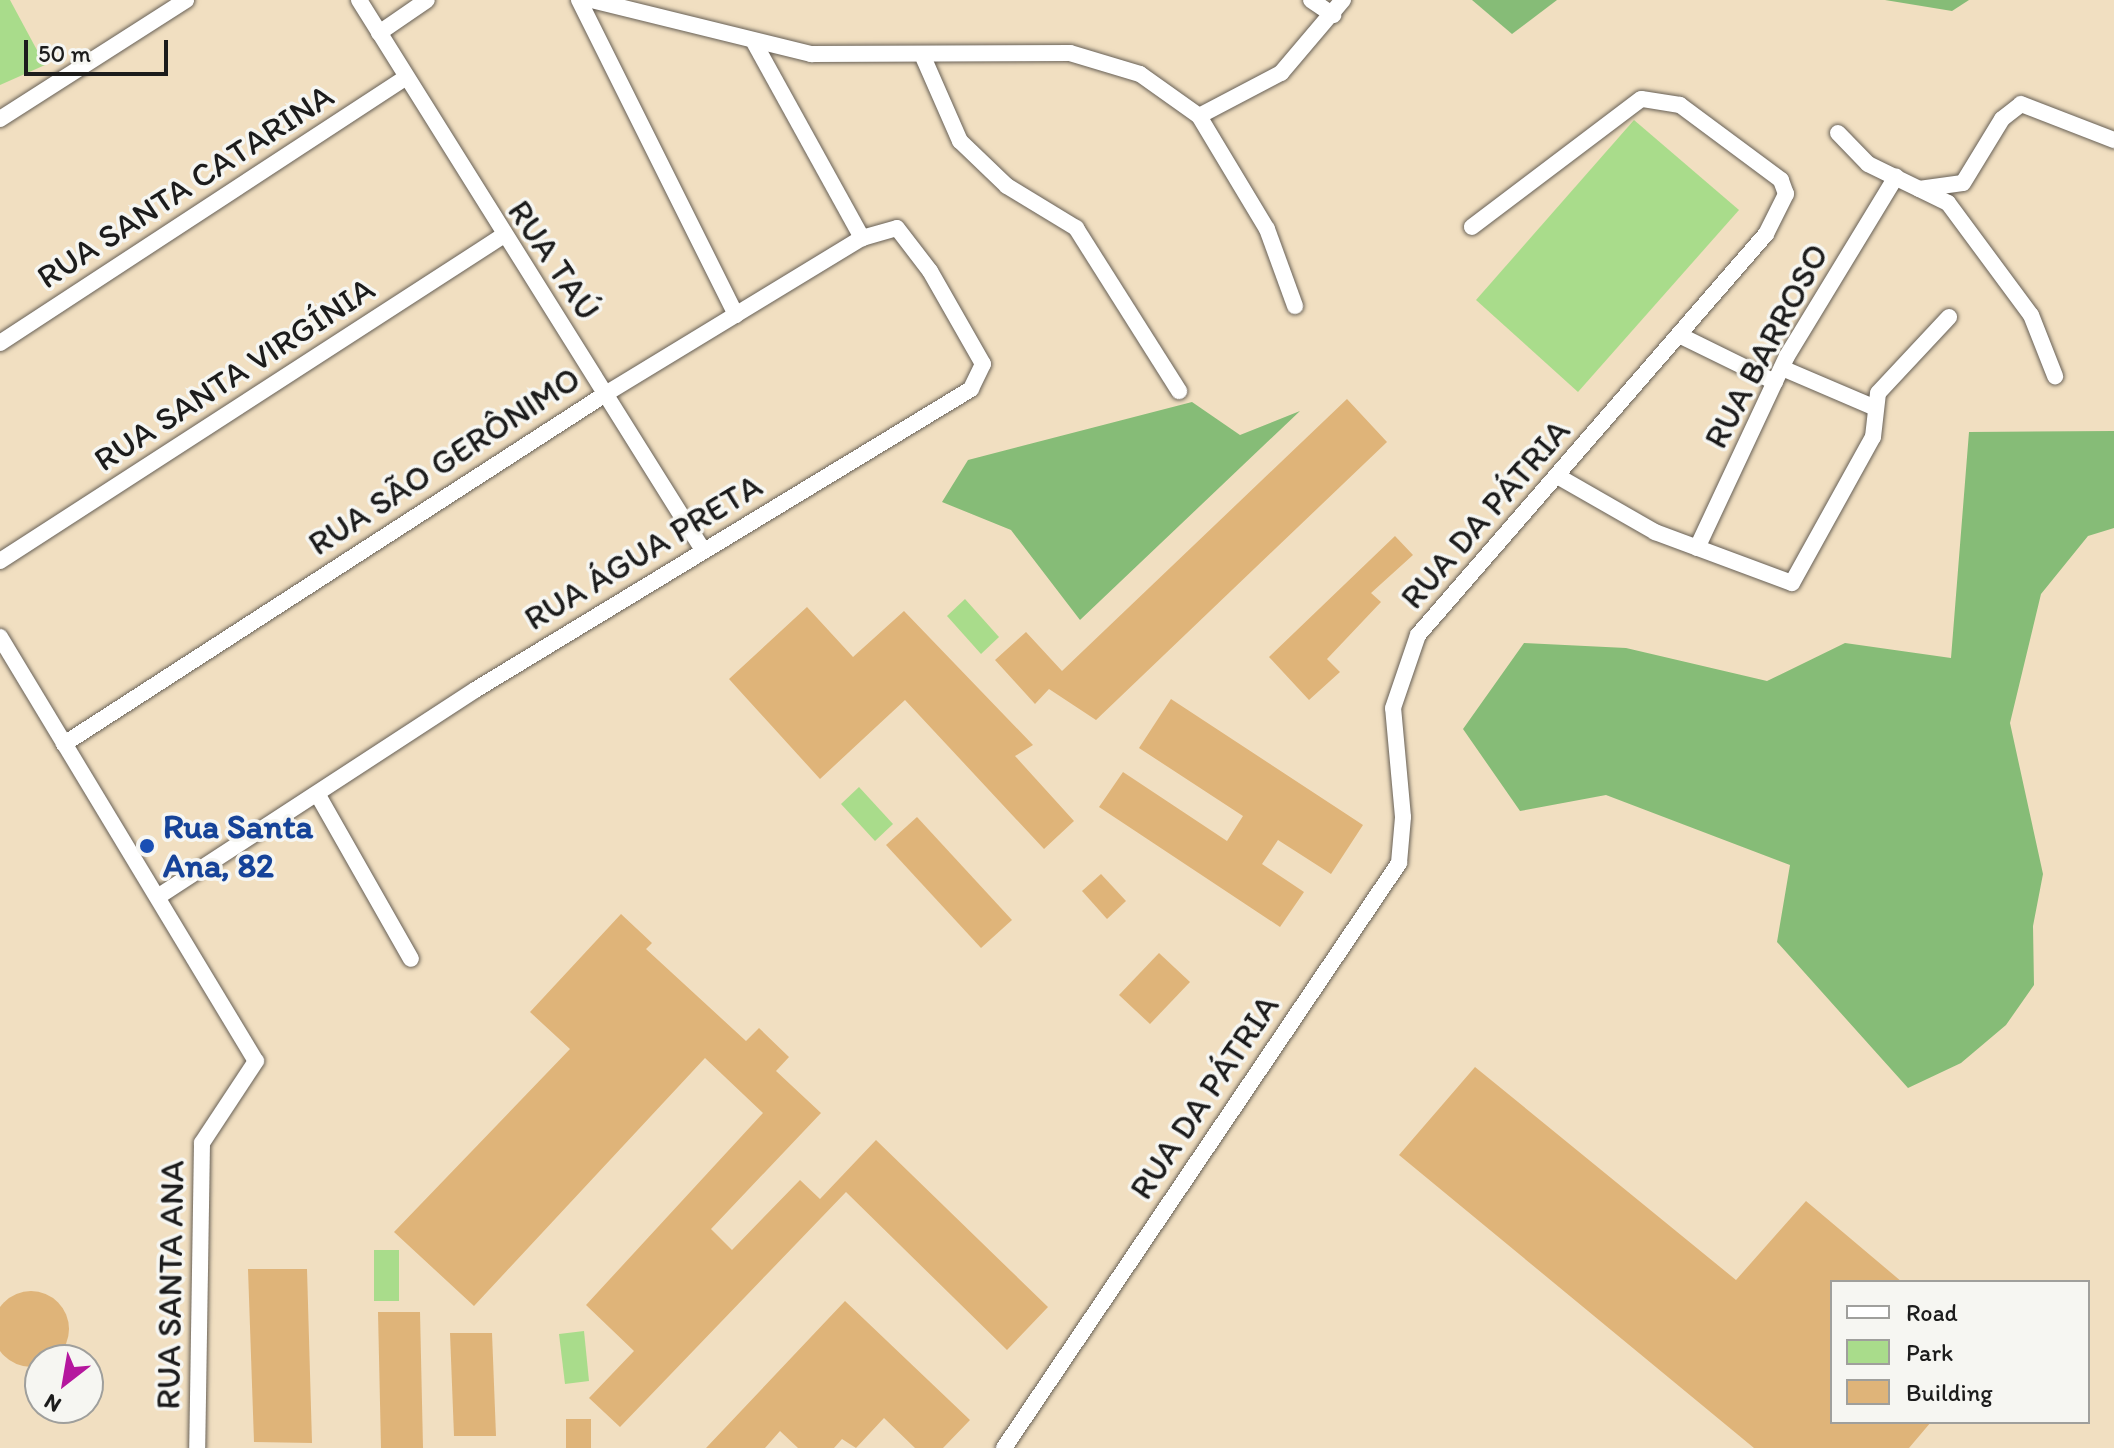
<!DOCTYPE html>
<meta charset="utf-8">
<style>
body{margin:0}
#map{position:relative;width:2114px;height:1448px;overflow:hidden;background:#f1dfc1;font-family:Itim,sans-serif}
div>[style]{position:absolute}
.green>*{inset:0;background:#a9dc8b}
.forest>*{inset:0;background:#86bc77}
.building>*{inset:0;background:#dfb479}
.round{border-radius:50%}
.roads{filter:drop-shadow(0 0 2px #676056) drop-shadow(0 0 2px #676056)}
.minor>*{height:16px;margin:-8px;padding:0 8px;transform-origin:8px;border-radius:8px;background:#fff}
.dots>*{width:22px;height:22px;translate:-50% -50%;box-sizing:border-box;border:4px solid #f6f6f2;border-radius:50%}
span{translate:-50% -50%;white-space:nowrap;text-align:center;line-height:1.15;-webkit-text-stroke:7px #f6f6f2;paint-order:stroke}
.street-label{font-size:34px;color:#1c1c1c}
.transit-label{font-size:34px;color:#164399;font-weight:700}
.left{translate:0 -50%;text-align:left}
.legend{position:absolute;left:1830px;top:1280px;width:260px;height:144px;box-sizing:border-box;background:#f6f6f2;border:2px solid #9f9f9c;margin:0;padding:10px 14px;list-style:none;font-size:24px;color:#1c1c1c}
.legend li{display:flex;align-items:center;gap:16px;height:40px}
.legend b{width:40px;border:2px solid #9f9f9c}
.north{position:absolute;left:24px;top:1344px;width:80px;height:80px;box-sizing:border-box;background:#f6f6f2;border:2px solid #9f9f9c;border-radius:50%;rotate:211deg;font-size:22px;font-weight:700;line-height:32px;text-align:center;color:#1c1c1c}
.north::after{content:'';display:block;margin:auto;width:28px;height:36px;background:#b5179e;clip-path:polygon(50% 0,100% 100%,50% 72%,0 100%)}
.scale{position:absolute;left:24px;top:40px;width:144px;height:36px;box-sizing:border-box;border:4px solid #1c1c1c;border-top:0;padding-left:10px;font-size:24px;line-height:28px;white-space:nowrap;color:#1c1c1c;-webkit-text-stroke:6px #f6f6f2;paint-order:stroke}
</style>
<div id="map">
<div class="green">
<div style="clip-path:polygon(0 0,10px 0,45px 65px,0 85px)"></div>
<div style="clip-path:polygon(1634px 120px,1739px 210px,1578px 392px,1476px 300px)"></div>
<div style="clip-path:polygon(965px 599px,999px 637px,981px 654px,947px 616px)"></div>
<div style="clip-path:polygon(859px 787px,893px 824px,875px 841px,841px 804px)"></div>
<div style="clip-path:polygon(374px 1250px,399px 1250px,399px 1301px,374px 1301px)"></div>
<div style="clip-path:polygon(584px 1331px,589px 1381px,565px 1384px,559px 1334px)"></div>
</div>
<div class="forest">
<div style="clip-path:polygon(1472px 0,1557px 0,1512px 34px)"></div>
<div style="clip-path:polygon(1885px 0,1969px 0,1952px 11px)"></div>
<div style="clip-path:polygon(1192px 402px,1240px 435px,1300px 411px,1080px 620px,1011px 530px,942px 502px,968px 460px)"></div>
<div style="clip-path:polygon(2114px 431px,2114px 528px,2088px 536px,2041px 594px,2010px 723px,2043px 874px,2033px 926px,2034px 985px,2006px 1025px,1961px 1063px,1908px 1088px,1777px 942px,1790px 865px,1606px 795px,1520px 811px,1463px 729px,1524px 643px,1626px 648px,1767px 681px,1845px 643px,1951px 658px,1969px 432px)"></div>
</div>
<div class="building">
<div style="clip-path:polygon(1347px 399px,1387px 442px,1096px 720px,1049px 689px,1035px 704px,995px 660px,1026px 632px,1062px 671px)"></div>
<div style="clip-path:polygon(1395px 536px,1413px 555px,1371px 593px,1381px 602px,1327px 659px,1340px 672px,1309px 700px,1269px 657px)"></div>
<div style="clip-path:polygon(807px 607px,853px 657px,904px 611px,1033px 745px,1015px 756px,1074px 821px,1044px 849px,905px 700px,820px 779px,729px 679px)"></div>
<div style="clip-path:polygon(1171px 699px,1363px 825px,1331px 874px,1278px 840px,1262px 864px,1304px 892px,1280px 927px,1099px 807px,1123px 772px,1227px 841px,1243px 816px,1139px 748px)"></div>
<div style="clip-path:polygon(917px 817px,1012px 920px,981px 948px,886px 845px)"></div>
<div style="clip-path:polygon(1101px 874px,1126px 901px,1107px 919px,1082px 891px)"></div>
<div style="clip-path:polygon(621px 914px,652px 943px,646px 949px,746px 1041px,759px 1028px,789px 1057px,776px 1071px,821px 1113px,711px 1229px,732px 1250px,800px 1180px,820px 1199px,876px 1140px,1048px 1307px,1007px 1350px,846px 1192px,620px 1427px,589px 1398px,634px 1351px,586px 1305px,763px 1113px,705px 1058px,474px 1306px,394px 1232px,570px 1049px,530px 1012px)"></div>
<div style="clip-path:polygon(1159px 953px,1190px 982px,1150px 1024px,1119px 995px)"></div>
<div style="clip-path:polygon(1475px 1067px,1736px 1280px,1806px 1201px,1902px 1282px,1832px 1282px,1832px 1422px,1931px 1422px,1909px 1448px,1754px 1448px,1399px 1155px)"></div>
<div style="clip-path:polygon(248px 1269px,307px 1269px,312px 1443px,254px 1442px)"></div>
<div class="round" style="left:-7px;top:1291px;width:76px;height:76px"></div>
<div style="clip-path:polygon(845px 1301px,970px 1420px,943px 1448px,915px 1448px,884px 1418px,856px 1448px,842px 1439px,834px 1448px,798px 1448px,780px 1431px,765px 1448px,706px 1448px)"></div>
<div style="clip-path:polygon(378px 1312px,420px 1312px,423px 1448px,381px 1448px)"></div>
<div style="clip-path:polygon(450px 1333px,492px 1333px,496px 1436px,454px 1436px)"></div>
<div style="clip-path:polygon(566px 1419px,591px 1419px,591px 1448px,566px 1448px)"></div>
</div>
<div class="roads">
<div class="minor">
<div style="left:359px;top:0;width:649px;rotate:57.98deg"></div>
<div style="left:579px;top:0;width:352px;rotate:63.5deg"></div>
<div style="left:591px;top:0;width:227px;rotate:13.8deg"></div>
<div style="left:811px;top:54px;width:259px;rotate:-0.2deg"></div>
<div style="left:1070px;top:53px;width:73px;rotate:16.7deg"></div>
<div style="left:1140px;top:74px;width:72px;rotate:35.4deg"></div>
<div style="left:1199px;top:116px;width:132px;rotate:59deg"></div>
<div style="left:1267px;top:229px;width:82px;rotate:70deg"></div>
<div style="left:1311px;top:0;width:27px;rotate:34deg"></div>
<div style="left:379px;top:33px;width:58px;rotate:-34.5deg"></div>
<div style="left:755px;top:44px;width:222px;rotate:61.1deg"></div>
<div style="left:924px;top:59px;width:90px;rotate:66.3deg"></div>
<div style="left:960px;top:141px;width:65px;rotate:43.8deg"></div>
<div style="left:1007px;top:186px;width:81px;rotate:31.3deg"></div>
<div style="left:1076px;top:228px;width:193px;rotate:57.7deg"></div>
<div style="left:1199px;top:116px;width:93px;rotate:-27.7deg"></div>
<div style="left:1281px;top:73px;width:96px;rotate:-49.7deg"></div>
<div style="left:0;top:119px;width:221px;rotate:-32.6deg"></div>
<div style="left:1838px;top:133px;width:43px;rotate:45.9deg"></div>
<div style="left:1868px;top:164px;width:89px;rotate:26deg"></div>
<div style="left:1948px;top:203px;width:139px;rotate:53.5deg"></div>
<div style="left:2031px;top:315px;width:66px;rotate:68.5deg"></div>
<div style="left:1919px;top:189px;width:44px;rotate:-7.8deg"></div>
<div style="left:1963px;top:183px;width:75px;rotate:-58.6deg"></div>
<div style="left:2002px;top:119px;width:24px;rotate:-38deg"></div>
<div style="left:2021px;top:104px;width:100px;rotate:21.2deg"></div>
<div style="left:1679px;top:335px;width:107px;rotate:26.1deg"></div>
<div style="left:0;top:343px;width:482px;rotate:-33.2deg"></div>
<div style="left:1782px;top:368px;width:102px;rotate:23.1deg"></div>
<div style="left:1559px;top:477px;width:111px;rotate:29.8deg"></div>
<div style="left:1655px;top:532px;width:146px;rotate:20.4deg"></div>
<div style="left:1792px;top:583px;width:167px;rotate:-61deg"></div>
<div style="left:1873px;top:437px;width:44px;rotate:-83.5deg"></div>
<div style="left:1878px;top:393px;width:104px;rotate:-46.9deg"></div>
<div style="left:1697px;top:548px;width:212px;rotate:-64.9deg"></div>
<div style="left:1787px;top:356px;width:210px;rotate:-58.7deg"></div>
<div style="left:0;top:561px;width:597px;rotate:-32.89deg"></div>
<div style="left:0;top:637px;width:495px;rotate:58.9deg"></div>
<div style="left:256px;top:1061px;width:98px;rotate:123.4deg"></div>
<div style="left:202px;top:1143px;width:305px;rotate:90.9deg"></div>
<div style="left:64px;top:744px;width:647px;rotate:-32.88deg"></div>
<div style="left:607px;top:393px;width:298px;rotate:-31.3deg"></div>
<div style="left:862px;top:238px;width:36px;rotate:-16deg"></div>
<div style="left:897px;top:228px;width:54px;rotate:52.5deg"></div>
<div style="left:930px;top:271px;width:107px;rotate:60.3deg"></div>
<div style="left:983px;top:364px;width:28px;rotate:116deg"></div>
<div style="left:971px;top:389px;width:580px;rotate:148.75deg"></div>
<div style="left:475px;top:690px;width:379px;rotate:146.9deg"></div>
<div style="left:319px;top:797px;width:186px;rotate:60.4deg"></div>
<div style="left:1004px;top:1448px;width:706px;rotate:-55.97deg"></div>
<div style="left:1399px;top:863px;width:46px;rotate:-85deg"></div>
<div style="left:1403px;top:817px;width:109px;rotate:-95.2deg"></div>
<div style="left:1393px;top:708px;width:77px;rotate:-71.1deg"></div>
<div style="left:1418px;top:635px;width:531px;rotate:-49.05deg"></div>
<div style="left:1766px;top:234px;width:45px;rotate:-63.4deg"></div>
<div style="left:1786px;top:194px;width:15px;rotate:-110deg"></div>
<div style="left:1781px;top:180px;width:126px;rotate:-143.4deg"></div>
<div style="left:1680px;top:105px;width:39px;rotate:-171deg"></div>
<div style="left:1641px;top:99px;width:212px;rotate:142.9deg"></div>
</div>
</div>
<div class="dots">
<div style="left:147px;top:846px;background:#1a4fb4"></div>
</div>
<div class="street-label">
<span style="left:185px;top:186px;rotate:-33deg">RUA SANTA CATARINA</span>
<span style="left:554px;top:260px;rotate:56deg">RUA TAÚ</span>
<span style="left:1766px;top:346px;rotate:-62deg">RUA BARROSO</span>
<span style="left:234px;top:374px;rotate:-33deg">RUA SANTA VIRGÍNIA</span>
<span style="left:444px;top:461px;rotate:-33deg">RUA SÃO GERÔNIMO</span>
<span style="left:1485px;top:514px;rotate:-49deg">RUA DA PÁTRIA</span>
<span style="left:643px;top:552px;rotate:-31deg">RUA ÁGUA PRETA</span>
<span style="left:1204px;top:1097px;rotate:-56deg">RUA DA PÁTRIA</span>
<span style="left:170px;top:1285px;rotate:-89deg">RUA SANTA ANA</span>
</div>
<div class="transit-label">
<span class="left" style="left:163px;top:846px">Rua Santa<br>Ana, 82</span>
</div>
<ul class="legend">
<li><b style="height:10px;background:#fff"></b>Road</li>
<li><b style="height:22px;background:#a9dc8b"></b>Park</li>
<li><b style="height:22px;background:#dfb479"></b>Building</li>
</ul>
<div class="north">N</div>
<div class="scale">50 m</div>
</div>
